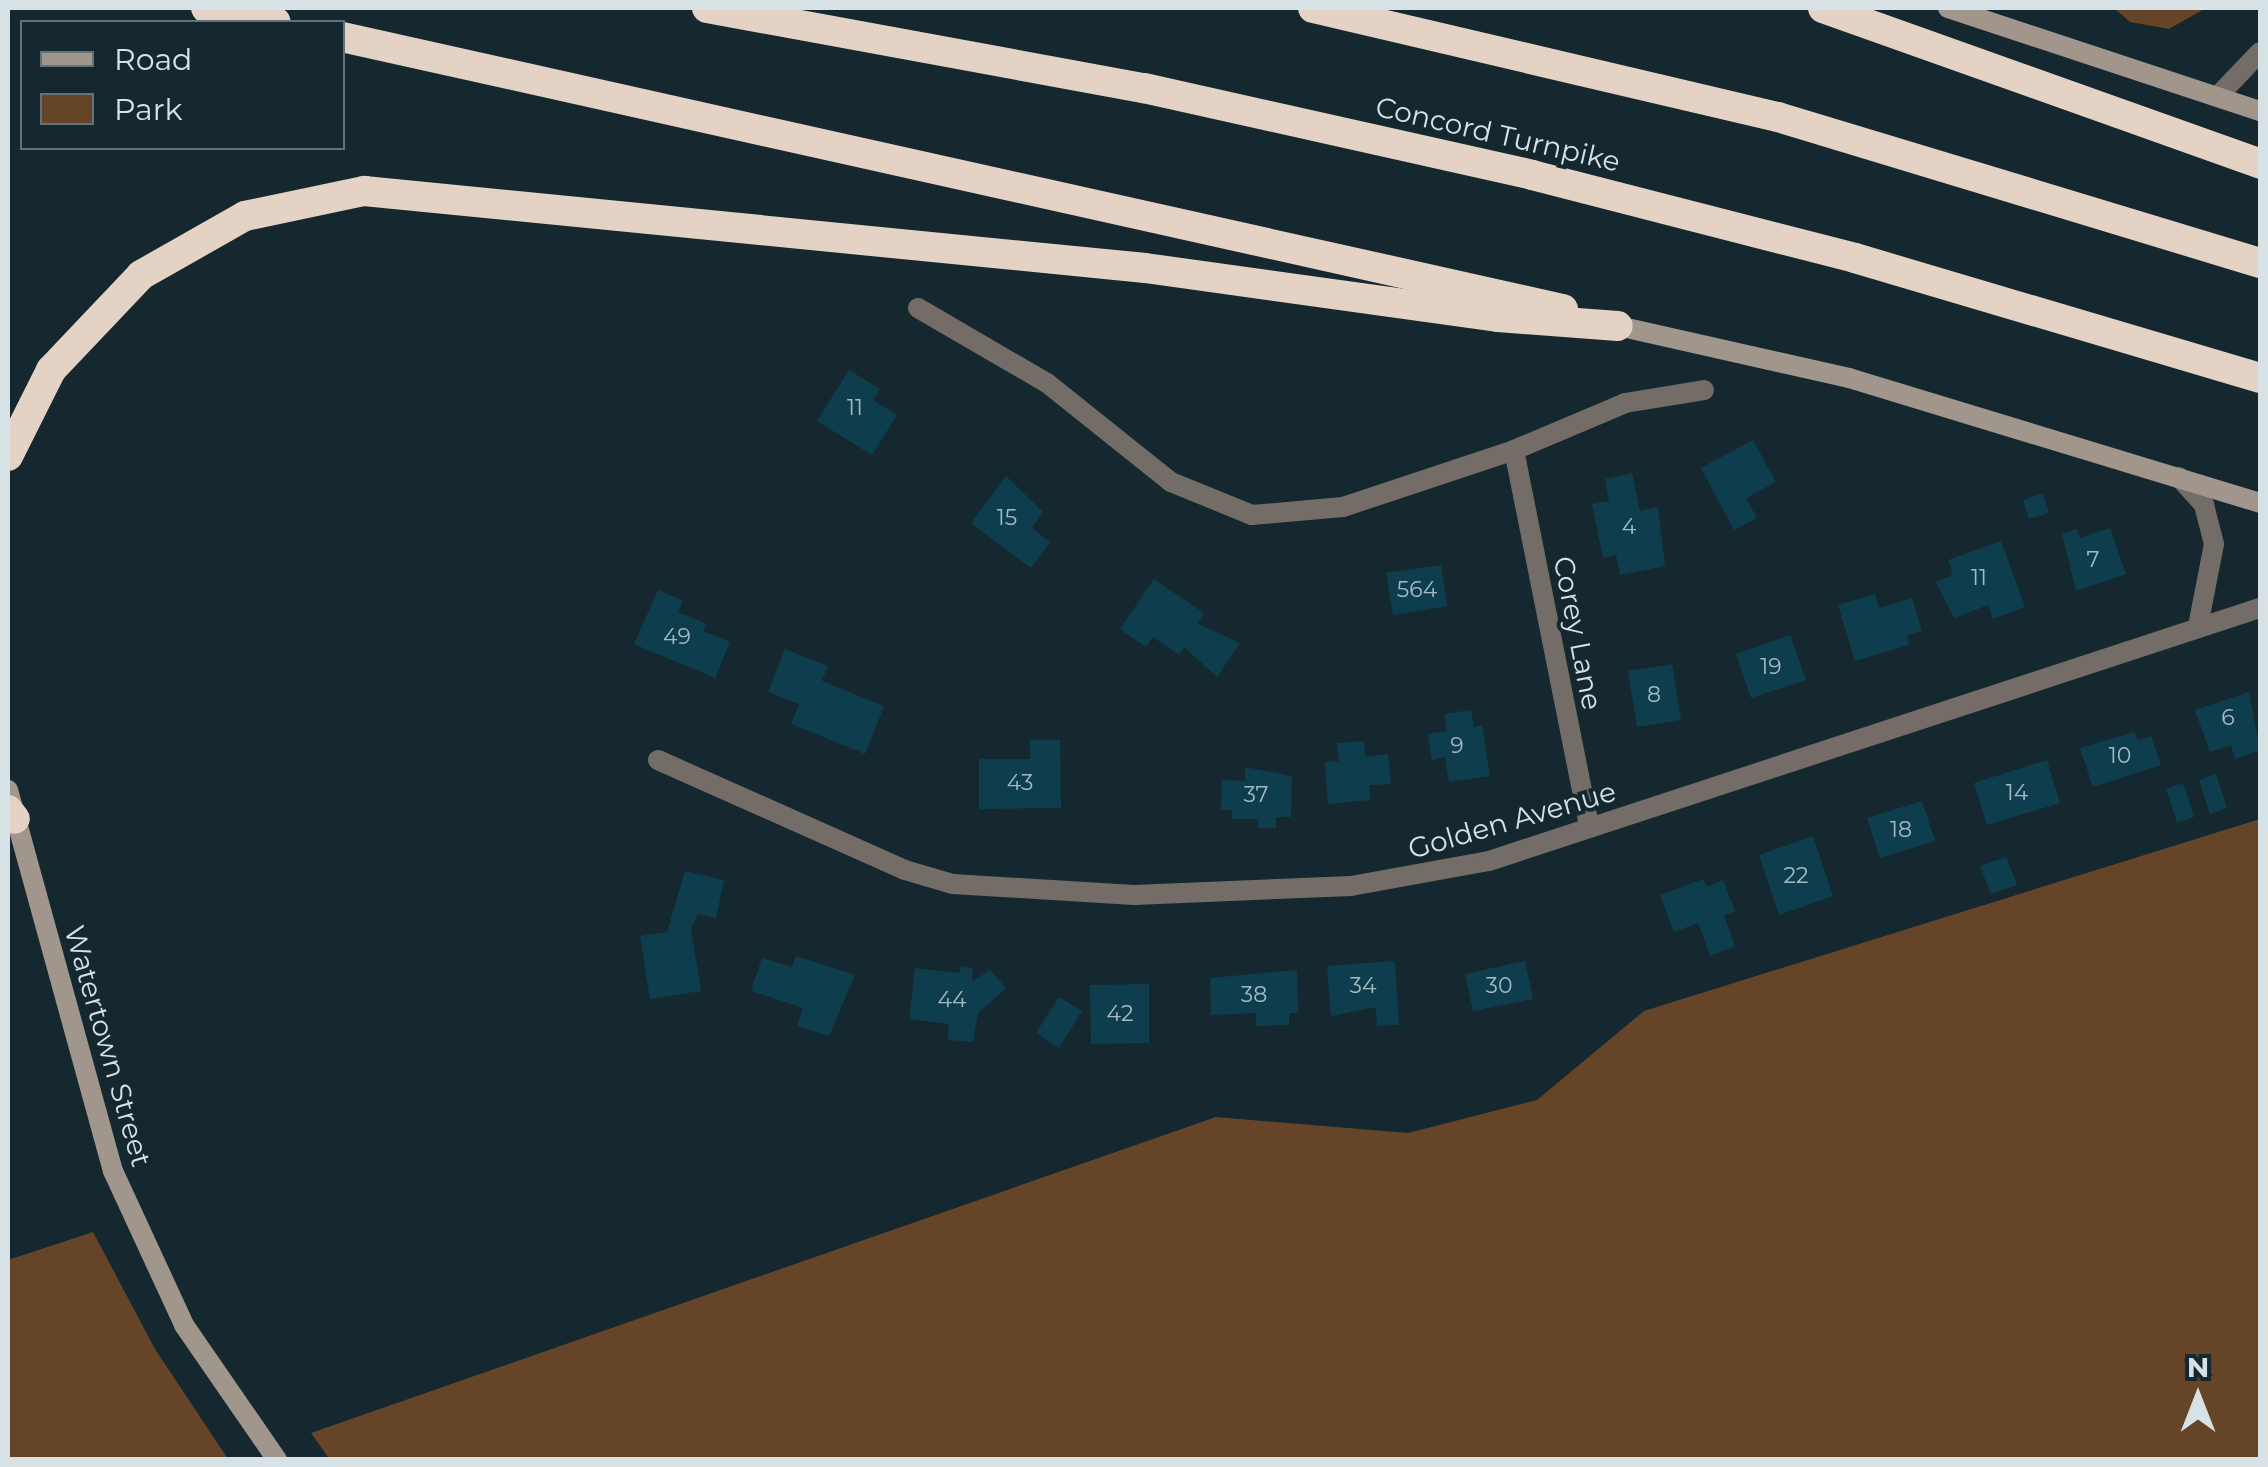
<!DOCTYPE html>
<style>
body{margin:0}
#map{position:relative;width:2268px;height:1467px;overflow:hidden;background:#15282f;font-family:Montserrat,sans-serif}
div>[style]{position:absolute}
.green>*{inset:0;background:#654427}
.building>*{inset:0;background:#0e3e4e}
.minor>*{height:20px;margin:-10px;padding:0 10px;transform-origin:10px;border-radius:10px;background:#746d67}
.tertiary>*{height:20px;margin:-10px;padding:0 10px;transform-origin:10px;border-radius:10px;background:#746d67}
.secondary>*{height:20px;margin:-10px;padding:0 10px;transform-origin:10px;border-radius:10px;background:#a1968c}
.motorway>*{height:30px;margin:-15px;padding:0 15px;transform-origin:15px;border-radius:15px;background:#e4d2c4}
span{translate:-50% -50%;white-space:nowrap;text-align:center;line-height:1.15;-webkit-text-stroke:8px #15282f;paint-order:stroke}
.number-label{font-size:22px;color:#a5b9c1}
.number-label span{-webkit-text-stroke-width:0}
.street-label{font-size:28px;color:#d7e2e7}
.frame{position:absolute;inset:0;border:10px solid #d7e2e7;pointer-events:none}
.legend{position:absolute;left:20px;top:20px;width:325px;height:130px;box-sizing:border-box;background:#15282f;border:2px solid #637279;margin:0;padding:12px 18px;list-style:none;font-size:30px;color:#d7e2e7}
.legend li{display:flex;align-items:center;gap:20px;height:50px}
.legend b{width:50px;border:2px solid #637279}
.north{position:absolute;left:2148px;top:1347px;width:100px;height:100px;-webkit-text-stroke:8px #15282f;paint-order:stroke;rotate:0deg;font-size:28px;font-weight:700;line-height:40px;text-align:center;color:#d7e2e7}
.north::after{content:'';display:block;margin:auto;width:35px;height:45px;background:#d7e2e7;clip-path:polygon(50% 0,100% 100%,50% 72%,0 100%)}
</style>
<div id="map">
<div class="green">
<div style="clip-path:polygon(2114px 8px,2206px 8px,2169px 29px,2130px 22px)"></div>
<div style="clip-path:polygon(2260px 819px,2260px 1459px,330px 1460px,311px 1433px,1216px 1117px,1408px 1133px,1537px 1100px,1644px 1011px)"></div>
<div style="clip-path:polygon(93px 1232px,155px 1349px,228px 1459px,8px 1459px,8px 1260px)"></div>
</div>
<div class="building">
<div style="clip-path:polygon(849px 370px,880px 389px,873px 400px,897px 415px,872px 455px,817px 421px)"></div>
<div style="clip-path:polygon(1753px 440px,1776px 482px,1746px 498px,1757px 518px,1734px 530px,1701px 468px)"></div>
<div style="clip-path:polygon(1632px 473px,1640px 511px,1658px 507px,1665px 566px,1620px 575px,1616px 555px,1603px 558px,1592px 504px,1609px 501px,1605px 479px)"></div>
<div style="clip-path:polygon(1006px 476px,1043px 512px,1032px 528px,1050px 542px,1031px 568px,971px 523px)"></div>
<div style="clip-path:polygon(2043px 493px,2049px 513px,2029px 519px,2023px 500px)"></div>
<div style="clip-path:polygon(2110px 528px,2126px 574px,2076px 591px,2062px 534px,2077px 529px,2080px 538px)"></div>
<div style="clip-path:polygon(2001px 541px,2025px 607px,1993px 619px,1988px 605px,1954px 618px,1936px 582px,1953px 575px,1948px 560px)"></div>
<div style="clip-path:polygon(1441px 565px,1447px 606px,1393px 615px,1386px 573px)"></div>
<div style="clip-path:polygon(1154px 579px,1204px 613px,1198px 624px,1240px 643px,1217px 677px,1184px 647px,1179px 655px,1153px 637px,1146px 647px,1120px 629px)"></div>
<div style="clip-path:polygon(658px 590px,683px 601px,678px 612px,707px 624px,703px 631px,730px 642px,715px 678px,634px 644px)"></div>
<div style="clip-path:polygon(1875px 594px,1879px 608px,1912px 598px,1922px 631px,1907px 635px,1909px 645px,1855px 661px,1838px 605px)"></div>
<div style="clip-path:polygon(1790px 635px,1806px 680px,1751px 698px,1736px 654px)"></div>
<div style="clip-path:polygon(785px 649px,828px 666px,822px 681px,884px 706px,865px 754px,791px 724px,799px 704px,768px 692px)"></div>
<div style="clip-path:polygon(1672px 664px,1681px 720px,1637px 727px,1628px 671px)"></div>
<div style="clip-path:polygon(2249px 692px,2260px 750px,2235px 759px,2231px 745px,2210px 752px,2195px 710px)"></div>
<div style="clip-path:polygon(1471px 710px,1474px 727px,1482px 725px,1490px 776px,1449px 782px,1445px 757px,1432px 760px,1428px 734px,1447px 731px,1444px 714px)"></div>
<div style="clip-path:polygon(2134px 732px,2138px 740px,2151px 736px,2161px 765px,2093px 787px,2080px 748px)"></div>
<div style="clip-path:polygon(1030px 740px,1060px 740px,1061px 808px,979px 809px,979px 759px,1030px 759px)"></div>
<div style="clip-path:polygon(1364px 741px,1365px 757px,1388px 754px,1391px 784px,1369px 785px,1370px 800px,1328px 804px,1325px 762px,1339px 761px,1337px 743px)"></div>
<div style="clip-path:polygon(2047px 760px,2060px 803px,1987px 825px,1974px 783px)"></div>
<div style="clip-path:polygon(1245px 767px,1292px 776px,1291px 817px,1276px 817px,1276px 828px,1258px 828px,1258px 819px,1232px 819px,1232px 810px,1221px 810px,1222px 780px,1245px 781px)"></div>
<div style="clip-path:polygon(2216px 774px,2227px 808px,2210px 814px,2199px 780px)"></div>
<div style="clip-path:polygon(2183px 783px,2194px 817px,2177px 823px,2166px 789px)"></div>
<div style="clip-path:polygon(1922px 801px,1935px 841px,1880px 858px,1867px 818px)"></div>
<div style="clip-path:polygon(1813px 836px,1833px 896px,1779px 915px,1759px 855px)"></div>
<div style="clip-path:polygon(2006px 857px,2017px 885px,1991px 894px,1980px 866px)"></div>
<div style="clip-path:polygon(685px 871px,724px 880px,716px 918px,698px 914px,691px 928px,701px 991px,650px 999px,640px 936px,667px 932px)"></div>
<div style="clip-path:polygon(1703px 879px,1707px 887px,1723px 880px,1735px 911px,1724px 916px,1735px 946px,1710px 956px,1698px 923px,1674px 932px,1660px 895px)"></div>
<div style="clip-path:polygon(796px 956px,855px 975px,829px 1036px,797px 1026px,803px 1008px,751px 991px,762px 958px,792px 967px)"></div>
<div style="clip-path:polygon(1395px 961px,1399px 1025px,1377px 1026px,1376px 1007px,1331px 1016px,1327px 966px)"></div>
<div style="clip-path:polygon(1525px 961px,1533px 999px,1473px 1011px,1465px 974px)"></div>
<div style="clip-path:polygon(961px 966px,973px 968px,972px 982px,990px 970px,1006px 988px,978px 1013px,973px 1042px,948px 1040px,949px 1024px,909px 1019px,915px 968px,960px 973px)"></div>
<div style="clip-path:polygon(1297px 970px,1298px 1013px,1289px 1013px,1289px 1025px,1256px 1026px,1256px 1013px,1211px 1015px,1210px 978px)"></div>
<div style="clip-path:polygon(1149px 984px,1149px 1043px,1091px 1044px,1090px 985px)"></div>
<div style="clip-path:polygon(1059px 997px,1082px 1011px,1059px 1048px,1036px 1033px)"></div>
</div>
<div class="minor">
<div style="left:918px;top:308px;width:149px;rotate:30.2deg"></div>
<div style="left:1047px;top:383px;width:159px;rotate:38.6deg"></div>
<div style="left:1171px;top:482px;width:87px;rotate:22.2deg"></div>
<div style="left:1252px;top:515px;width:91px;rotate:-5deg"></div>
<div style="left:1343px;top:507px;width:180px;rotate:-18.4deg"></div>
<div style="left:1514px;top:450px;width:121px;rotate:-22.9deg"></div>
<div style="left:1625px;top:403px;width:80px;rotate:-9.3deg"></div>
<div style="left:1514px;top:450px;width:384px;rotate:78.7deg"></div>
<div style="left:2179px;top:477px;width:38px;rotate:48deg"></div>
<div style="left:2204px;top:505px;width:40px;rotate:75.6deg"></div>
<div style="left:2214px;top:544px;width:84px;rotate:101deg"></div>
<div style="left:658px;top:760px;width:270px;rotate:24deg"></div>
<div style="left:905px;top:870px;width:50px;rotate:16.3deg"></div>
<div style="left:953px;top:884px;width:181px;rotate:3.5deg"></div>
<div style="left:1134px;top:895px;width:217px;rotate:-2.4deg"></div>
<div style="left:1351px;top:886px;width:140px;rotate:-10.3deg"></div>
<div style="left:1489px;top:861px;width:811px;rotate:-18.17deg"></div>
</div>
<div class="tertiary">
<div style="left:2219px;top:95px;width:59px;rotate:-46.4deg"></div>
</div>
<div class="secondary">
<div style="left:1948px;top:8px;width:329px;rotate:18.3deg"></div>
<div style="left:1618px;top:326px;width:237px;rotate:12.7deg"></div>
<div style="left:1849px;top:378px;width:430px;rotate:16.9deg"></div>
<div style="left:8px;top:790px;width:395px;rotate:74.6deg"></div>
<div style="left:113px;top:1171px;width:170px;rotate:65.2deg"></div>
<div style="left:184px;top:1325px;width:164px;rotate:55.4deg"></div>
</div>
<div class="motorway">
<div style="left:206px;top:8px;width:71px;rotate:11.3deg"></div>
<div style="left:707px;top:8px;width:444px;rotate:10.4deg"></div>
<div style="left:1144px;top:88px;width:398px;rotate:12.6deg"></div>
<div style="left:1532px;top:175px;width:333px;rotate:14.4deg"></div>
<div style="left:1855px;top:258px;width:422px;rotate:16.5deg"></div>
<div style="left:1313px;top:8px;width:478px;rotate:13.2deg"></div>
<div style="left:1778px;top:117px;width:504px;rotate:16.85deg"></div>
<div style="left:1823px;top:8px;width:464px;rotate:19.6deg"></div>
<div style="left:342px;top:37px;width:1251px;rotate:12.56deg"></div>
<div style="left:8px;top:456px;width:96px;rotate:-63.4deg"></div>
<div style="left:51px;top:370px;width:131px;rotate:-46.5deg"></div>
<div style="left:141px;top:275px;width:120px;rotate:-29.6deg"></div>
<div style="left:245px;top:216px;width:122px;rotate:-11.9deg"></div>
<div style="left:364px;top:191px;width:785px;rotate:5.63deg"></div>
<div style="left:1145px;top:268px;width:356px;rotate:7.9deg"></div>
<div style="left:1498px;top:317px;width:120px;rotate:4.3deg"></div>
<div style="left:8px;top:810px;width:11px;rotate:52deg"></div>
</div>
<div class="number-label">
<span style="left:855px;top:408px">11</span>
<span style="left:1007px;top:518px">15</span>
<span style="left:1629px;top:527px">4</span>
<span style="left:2093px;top:560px">7</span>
<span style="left:1979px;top:578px">11</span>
<span style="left:1417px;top:590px">564</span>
<span style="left:677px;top:637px">49</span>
<span style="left:1771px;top:667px">19</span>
<span style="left:1654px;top:695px">8</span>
<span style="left:2228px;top:718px">6</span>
<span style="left:1457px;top:746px">9</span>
<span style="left:2120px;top:756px">10</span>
<span style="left:1020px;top:783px">43</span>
<span style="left:2017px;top:793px">14</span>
<span style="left:1256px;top:795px">37</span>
<span style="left:1901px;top:830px">18</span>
<span style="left:1796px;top:876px">22</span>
<span style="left:1363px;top:986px">34</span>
<span style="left:1499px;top:986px">30</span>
<span style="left:1254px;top:995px">38</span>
<span style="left:952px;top:1000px">44</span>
<span style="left:1120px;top:1014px">42</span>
</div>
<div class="street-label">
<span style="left:1498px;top:134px;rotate:13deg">Concord Turnpike</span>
<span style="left:1578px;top:633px;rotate:79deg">Corey Lane</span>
<span style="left:1512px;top:820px;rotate:-16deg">Golden Avenue</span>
<span style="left:108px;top:1046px;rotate:74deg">Watertown Street</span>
</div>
<div class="frame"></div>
<ul class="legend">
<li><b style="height:12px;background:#a1968c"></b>Road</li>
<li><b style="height:28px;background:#654427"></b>Park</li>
</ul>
<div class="north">N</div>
</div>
